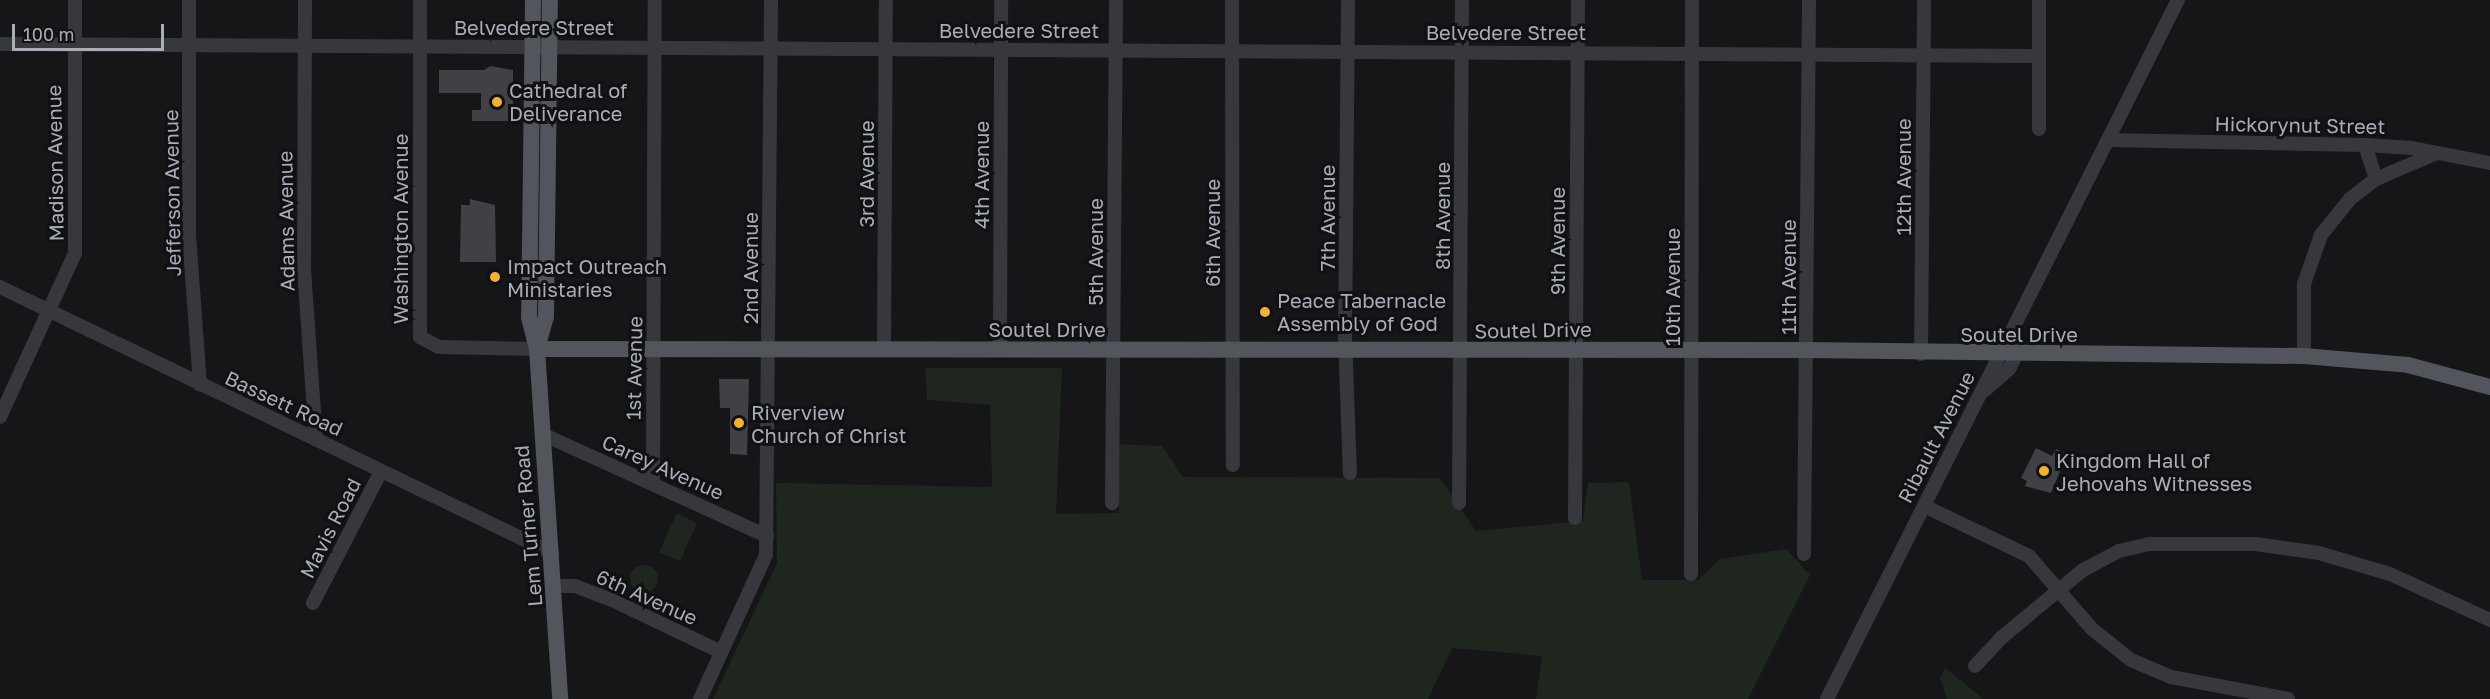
<!DOCTYPE html>
<style>
body{margin:0}
#map{position:relative;width:2490px;height:699px;overflow:hidden;background:#161618;font-family:"Golos Text",sans-serif}
div>[style]{position:absolute}
.green>*{inset:0;background:#1e261f}
.round{border-radius:50%}
.building>*{inset:0;background:#404145}
.minor>*{height:14px;margin:-7px;padding:0 7px;transform-origin:7px;border-radius:7px;background:#37383d}
.major>*{height:16px;margin:-8px;padding:0 8px;transform-origin:8px;border-radius:8px;background:#53555c}
.dots>*{width:16px;height:16px;translate:-50% -50%;box-sizing:border-box;border:3px solid #111113;border-radius:50%}
span{translate:-50% -50%;white-space:nowrap;text-align:center;line-height:1.15;-webkit-text-stroke:6px #111113;paint-order:stroke}
.street-label{font-size:20px;color:#a8adb8}
.poi-label{font-size:20px;color:#a8adb8}
.left{translate:0 -50%;text-align:left}
.scale{position:absolute;left:12px;top:24px;width:152px;height:27px;box-sizing:border-box;border:3px solid #a8adb8;border-top:0;padding-left:8px;font-size:18px;line-height:21px;white-space:nowrap;color:#a8adb8;-webkit-text-stroke:4px #111113;paint-order:stroke}
</style>
<div id="map">
<div class="green">
<div style="clip-path:polygon(925px 368px,1062px 368px,1056px 514px,1119px 513px,1118px 444px,1162px 446px,1183px 477px,1440px 478px,1476px 531px,1583px 521px,1588px 483px,1629px 482px,1642px 580px,1698px 580px,1720px 559px,1786px 549px,1810px 575px,1748px 699px,1536px 699px,1542px 656px,1452px 648px,1428px 699px,713px 699px,777px 563px,776px 483px,992px 487px,990px 405px,927px 400px)"></div>
<div style="clip-path:polygon(677px 513px,697px 523px,680px 561px,659px 552px)"></div>
<div class="round" style="left:630px;top:565px;width:28px;height:28px"></div>
<div style="clip-path:polygon(1945px 668px,1984px 699px,1947px 699px,1940px 678px)"></div>
</div>
<div class="building">
<div style="clip-path:polygon(490px 66px,513px 70px,513px 121px,472px 121px,472px 110px,481px 110px,481px 93px,439px 93px,439px 70px,484px 70px)"></div>
<div style="clip-path:polygon(470px 199px,495px 205px,496px 262px,460px 262px,461px 205px,470px 205px)"></div>
<div style="clip-path:polygon(719px 379px,749px 379px,747px 455px,730px 454px,730px 408px,720px 408px)"></div>
<div style="clip-path:polygon(2036px 448px,2052px 456px,2056px 449px,2067px 454px,2051px 493px,2025px 486px,2027px 481px,2021px 478px)"></div>
</div>
<div class="minor">
<div style="left:189px;top:0;width:235px;rotate:90deg"></div>
<div style="left:189px;top:235px;width:150px;rotate:85.8deg"></div>
<div style="left:305px;top:0;width:269px;rotate:90.2deg"></div>
<div style="left:304px;top:269px;width:171px;rotate:86deg"></div>
<div style="left:420px;top:0;width:337px;rotate:90deg"></div>
<div style="left:420px;top:337px;width:21px;rotate:28deg"></div>
<div style="left:439px;top:347px;width:98px;rotate:1.2deg"></div>
<div style="left:1232px;top:0;width:465px;rotate:89.9deg"></div>
<div style="left:1348px;top:0;width:338px;rotate:90.5deg"></div>
<div style="left:1345px;top:338px;width:135px;rotate:87.9deg"></div>
<div style="left:0;top:44px;width:2039px;rotate:0.34deg"></div>
<div style="left:2039px;top:129px;width:129px;rotate:-90deg"></div>
<div style="left:2108px;top:140px;width:257px;rotate:1.1deg"></div>
<div style="left:2365px;top:145px;width:47px;rotate:3.7deg"></div>
<div style="left:2412px;top:148px;width:79px;rotate:10.9deg"></div>
<div style="left:2365px;top:145px;width:36px;rotate:72deg"></div>
<div style="left:0;top:287px;width:613px;rotate:25.73deg"></div>
<div style="left:884px;top:349px;width:349px;rotate:-89.7deg"></div>
<div style="left:1000px;top:350px;width:350px;rotate:-89.8deg"></div>
<div style="left:1921px;top:354px;width:354px;rotate:-89.5deg"></div>
<div style="left:2304px;top:356px;width:72px;rotate:-90deg"></div>
<div style="left:2304px;top:284px;width:52px;rotate:-70.9deg"></div>
<div style="left:2321px;top:235px;width:46px;rotate:-51.1deg"></div>
<div style="left:2350px;top:199px;width:33px;rotate:-38deg"></div>
<div style="left:2376px;top:179px;width:66px;rotate:-23.1deg"></div>
<div style="left:1985px;top:390px;width:32px;rotate:-41deg"></div>
<div style="left:2009px;top:369px;width:16px;rotate:-63deg"></div>
<div style="left:0;top:417px;width:180px;rotate:-65.4deg"></div>
<div style="left:75px;top:253px;width:253px;rotate:-90deg"></div>
<div style="left:542px;top:434px;width:247px;rotate:24.4deg"></div>
<div style="left:653px;top:484px;width:484px;rotate:-89.8deg"></div>
<div style="left:1112px;top:503px;width:503px;rotate:-89.54deg"></div>
<div style="left:1459px;top:503px;width:503px;rotate:-89.66deg"></div>
<div style="left:1924px;top:506px;width:116px;rotate:25.5deg"></div>
<div style="left:2029px;top:556px;width:96px;rotate:49.2deg"></div>
<div style="left:2092px;top:629px;width:50px;rotate:38.5deg"></div>
<div style="left:2131px;top:660px;width:43px;rotate:23deg"></div>
<div style="left:2171px;top:677px;width:119px;rotate:10.6deg"></div>
<div style="left:1575px;top:518px;width:518px;rotate:-89.67deg"></div>
<div style="left:1804px;top:554px;width:554px;rotate:-89.48deg"></div>
<div style="left:1691px;top:574px;width:574px;rotate:-89.9deg"></div>
<div style="left:555px;top:586px;width:20px"></div>
<div style="left:575px;top:586px;width:40px;rotate:21deg"></div>
<div style="left:612px;top:600px;width:121px;rotate:25.5deg"></div>
<div style="left:313px;top:603px;width:148px;rotate:-62.7deg"></div>
<div style="left:1975px;top:666px;width:38px;rotate:-47deg"></div>
<div style="left:2001px;top:638px;width:107px;rotate:-39.7deg"></div>
<div style="left:2083px;top:570px;width:41px;rotate:-27.8deg"></div>
<div style="left:2119px;top:551px;width:32px;rotate:-13deg"></div>
<div style="left:2150px;top:544px;width:105px"></div>
<div style="left:2255px;top:544px;width:65px;rotate:8deg"></div>
<div style="left:2319px;top:553px;width:74px;rotate:16.5deg"></div>
<div style="left:2390px;top:574px;width:110px;rotate:24.7deg"></div>
<div style="left:700px;top:699px;width:158px;rotate:-65.4deg"></div>
<div style="left:766px;top:555px;width:555px;rotate:-89.48deg"></div>
<div style="left:1827px;top:699px;width:782px;rotate:-63.34deg"></div>
</div>
<div class="major">
<div style="left:533px;top:0;width:317px;rotate:90.7deg"></div>
<div style="left:529px;top:317px;width:33px;rotate:76deg"></div>
<div style="left:537px;top:349px;width:351px;rotate:86.2deg"></div>
<div style="left:537px;top:348px;width:32px;rotate:-74deg"></div>
<div style="left:546px;top:317px;width:317px;rotate:-89.3deg"></div>
<div style="left:537px;top:349px;width:1270px;rotate:0.05deg"></div>
<div style="left:1807px;top:350px;width:497px;rotate:0.7deg"></div>
<div style="left:2304px;top:356px;width:104px;rotate:4.9deg"></div>
<div style="left:2408px;top:365px;width:85px;rotate:15deg"></div>
</div>
<div class="dots">
<div style="left:497px;top:102px;background:#f2b134"></div>
<div style="left:495px;top:277px;background:#f2b134"></div>
<div style="left:1265px;top:312px;background:#f2b134"></div>
<div style="left:739px;top:423px;background:#f2b134"></div>
<div style="left:2044px;top:471px;background:#f2b134"></div>
</div>
<div class="street-label">
<span style="left:534px;top:27px">Belvedere Street</span>
<span style="left:1019px;top:30px">Belvedere Street</span>
<span style="left:1506px;top:32px">Belvedere Street</span>
<span style="left:2300px;top:125px;rotate:1deg">Hickorynut Street</span>
<span style="left:55px;top:163px;rotate:-91deg">Madison Avenue</span>
<span style="left:866px;top:174px;rotate:-90deg">3rd Avenue</span>
<span style="left:981px;top:175px;rotate:-90deg">4th Avenue</span>
<span style="left:1903px;top:177px;rotate:-90deg">12th Avenue</span>
<span style="left:172px;top:193px;rotate:-91deg">Jefferson Avenue</span>
<span style="left:1442px;top:216px;rotate:-90deg">8th Avenue</span>
<span style="left:1327px;top:218px;rotate:-90deg">7th Avenue</span>
<span style="left:286px;top:221px;rotate:-91deg">Adams Avenue</span>
<span style="left:400px;top:229px;rotate:-90deg">Washington Avenue</span>
<span style="left:1212px;top:233px;rotate:-90deg">6th Avenue</span>
<span style="left:1557px;top:241px;rotate:-90deg">9th Avenue</span>
<span style="left:1095px;top:252px;rotate:-90deg">5th Avenue</span>
<span style="left:750px;top:268px;rotate:-90deg">2nd Avenue</span>
<span style="left:1788px;top:277px;rotate:-90deg">11th Avenue</span>
<span style="left:1672px;top:287px;rotate:-90deg">10th Avenue</span>
<span style="left:1047px;top:329px">Soutel Drive</span>
<span style="left:1533px;top:330px;rotate:-1deg">Soutel Drive</span>
<span style="left:2019px;top:334px">Soutel Drive</span>
<span style="left:634px;top:368px;rotate:-89deg">1st Avenue</span>
<span style="left:284px;top:403px;rotate:25deg">Bassett Road</span>
<span style="left:1936px;top:437px;rotate:-63deg">Ribault Avenue</span>
<span style="left:663px;top:467px;rotate:24deg">Carey Avenue</span>
<span style="left:528px;top:526px;rotate:-95deg">Lem Turner Road</span>
<span style="left:330px;top:528px;rotate:-63deg">Mavis Road</span>
<span style="left:647px;top:597px;rotate:24deg">6th Avenue</span>
</div>
<div class="poi-label">
<span class="left" style="left:509px;top:102px">Cathedral of<br>Deliverance</span>
<span class="left" style="left:507px;top:278px">Impact Outreach<br>Ministaries</span>
<span class="left" style="left:1277px;top:312px">Peace Tabernacle<br>Assembly of God</span>
<span class="left" style="left:751px;top:424px">Riverview<br>Church of Christ</span>
<span class="left" style="left:2056px;top:472px">Kingdom Hall of<br>Jehovahs Witnesses</span>
</div>
<div class="scale">100 m</div>
</div>
